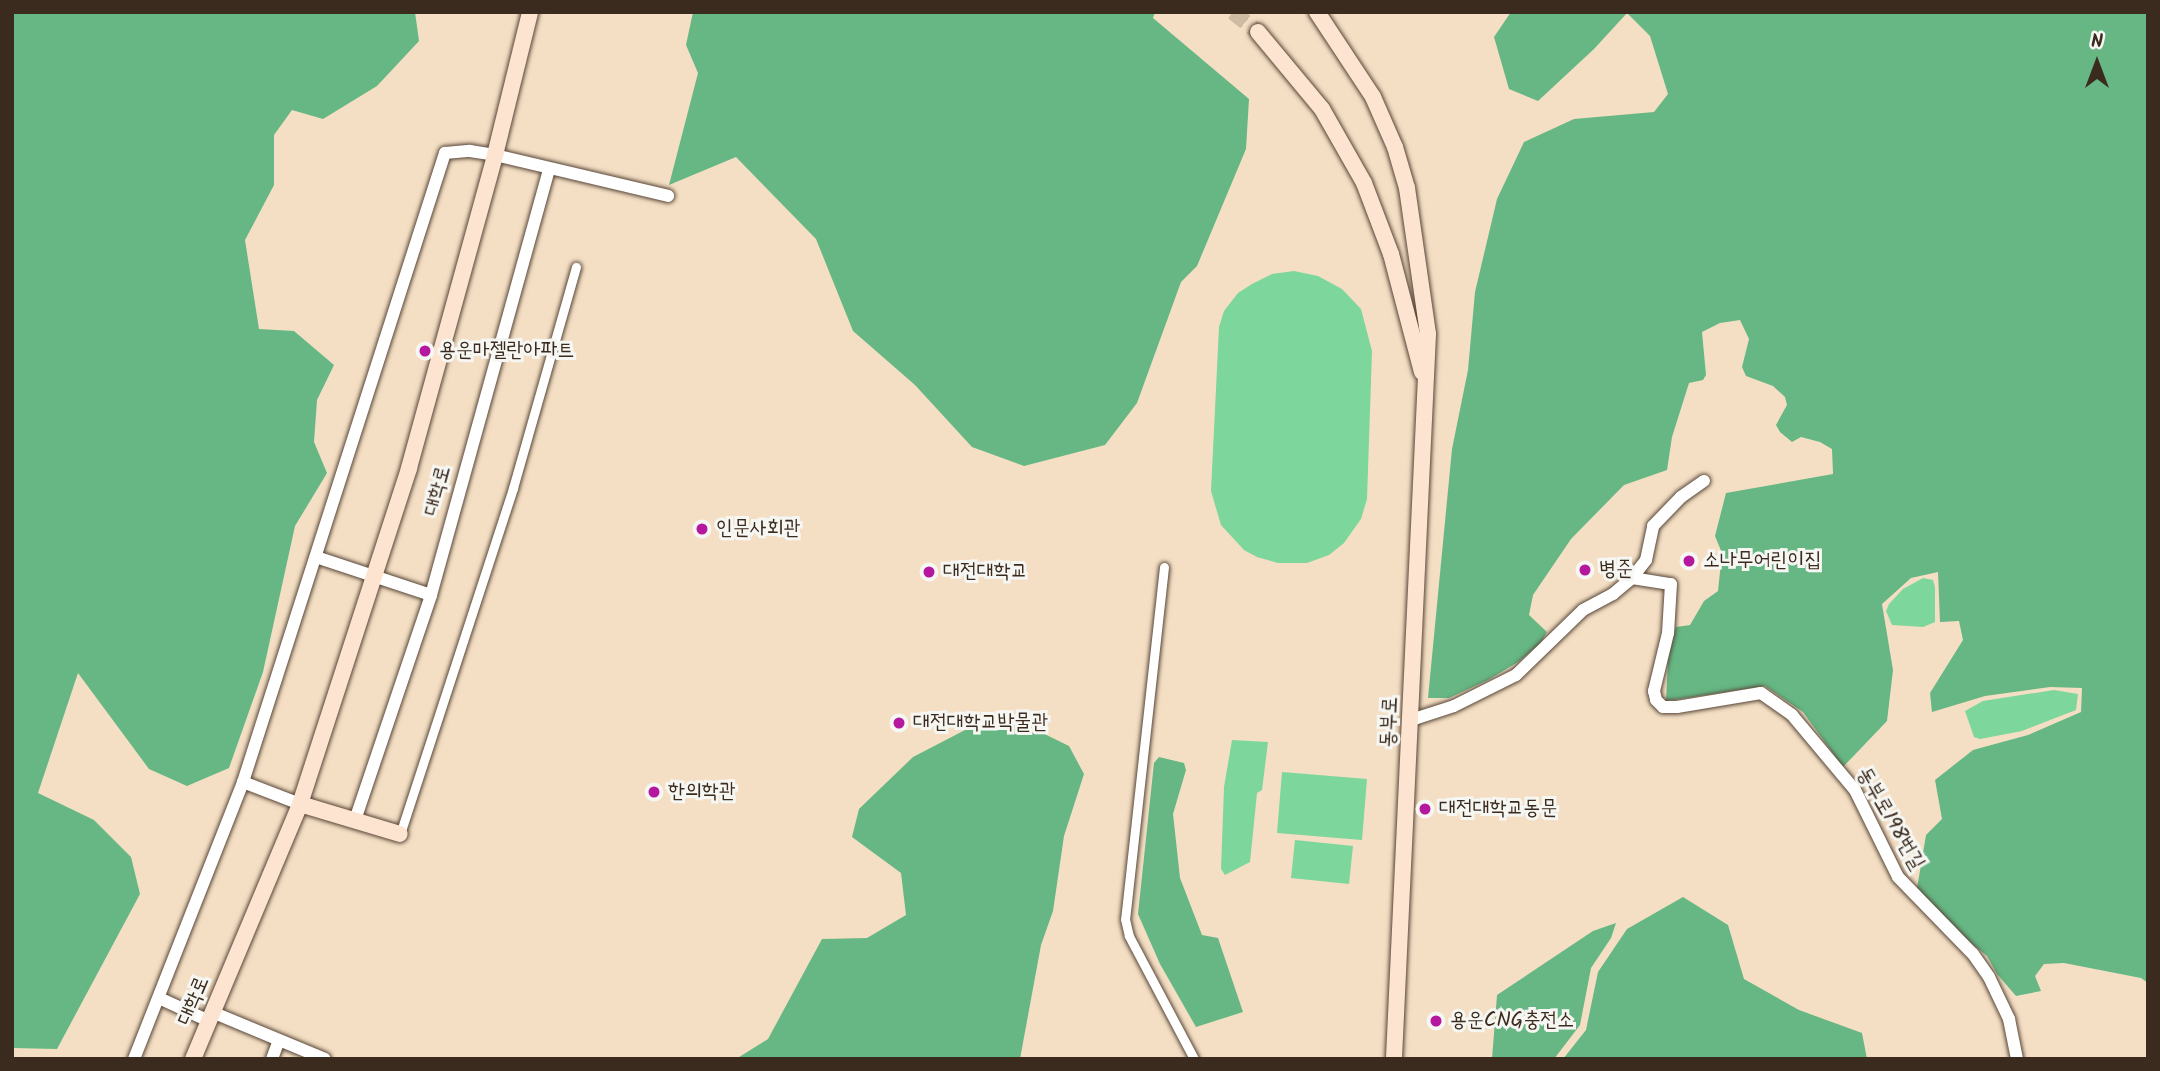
<!DOCTYPE html>
<meta charset="utf-8">
<style>
body{margin:0}
#map{position:relative;width:2160px;height:1071px;overflow:hidden;background:#f4dfc4;font-family:Kalam,"Poor Story",sans-serif}
div>[style]{position:absolute}
.green>*{inset:0;background:#7dd69c}
.forest>*{inset:0;background:#66b784}
.secondary-tunnel>*{height:16px;margin-top:-8px;transform-origin:0;background:repeating-linear-gradient(90deg,#cfbba3 0 16px,transparent 0 24px)}
.roads{filter:drop-shadow(0 0 2px #574537) drop-shadow(0 0 2px #574537)}
.pedestrian>*{height:9px;margin:-4.5px;padding:0 4.5px;transform-origin:4.5px;border-radius:4.5px;background:#fff}
.minor>*{height:12px;margin:-6px;padding:0 6px;transform-origin:6px;border-radius:6px;background:#fff}
.secondary>*{height:16px;margin:-8px;padding:0 8px;transform-origin:8px;border-radius:8px;background:#fde4d1}
.dots>*{width:19px;height:19px;translate:-50% -50%;box-sizing:border-box;border:4px solid #f6f6f2;border-radius:50%}
span{translate:-50% -50%;white-space:nowrap;text-align:center;line-height:1.15;-webkit-text-stroke:6px #f6f6f2;paint-order:stroke}
.poi-label{font-size:21px;color:#3b2a1e}
.left{translate:0 -50%;text-align:left}
.street-label{font-size:21px;color:#3b2a1e}
.frame{position:absolute;inset:0;border:14px solid #3b2a1e;pointer-events:none}
.north{position:absolute;left:2062px;top:28px;width:70px;height:70px;-webkit-text-stroke:5px #f6f6f2;paint-order:stroke;rotate:0deg;font-size:19px;font-weight:700;line-height:28px;text-align:center;color:#3b2a1e}
.north::after{content:'';display:block;margin:auto;width:24px;height:32px;background:#3b2a1e;clip-path:polygon(50% 0,100% 100%,50% 72%,0 100%)}
</style>
<div id="map">
<div class="green">
<div style="clip-path:polygon(1294px 271px,1318px 276px,1342px 289px,1361px 309px,1372px 351px,1367px 499px,1361px 519px,1344px 543px,1329px 555px,1307px 563px,1278px 563px,1257px 557px,1244px 550px,1221px 525px,1211px 491px,1219px 327px,1224px 311px,1238px 293px,1252px 284px,1272px 274px)"></div>
<div style="clip-path:polygon(1923px 578px,1933px 580px,1935px 587px,1935px 622px,1923px 627px,1892px 625px,1886px 611px,1889px 604px,1903px 589px)"></div>
<div style="clip-path:polygon(2054px 690px,2078px 694px,2076px 710px,2022px 731px,1980px 739px,1974px 737px,1965px 711px,1983px 701px)"></div>
<div style="clip-path:polygon(1232px 740px,1268px 742px,1262px 790px,1257px 793px,1250px 862px,1225px 875px,1221px 869px,1224px 787px)"></div>
<div style="clip-path:polygon(1282px 772px,1367px 779px,1362px 840px,1277px 833px)"></div>
<div style="clip-path:polygon(1295px 840px,1353px 846px,1349px 884px,1291px 878px)"></div>
</div>
<div class="forest">
<div style="clip-path:polygon(12px 12px,415px 12px,419px 41px,377px 86px,323px 119px,292px 110px,274px 135px,274px 185px,245px 240px,259px 329px,294px 331px,334px 365px,317px 400px,314px 442px,327px 473px,295px 526px,263px 672px,229px 768px,187px 786px,149px 769px,78px 673px,38px 793px,94px 820px,131px 857px,140px 894px,57px 1049px,12px 1048px)"></div>
<div style="clip-path:polygon(693px 12px,1155px 12px,1153px 18px,1249px 99px,1246px 149px,1197px 266px,1181px 282px,1137px 403px,1105px 445px,1024px 466px,972px 447px,915px 385px,853px 331px,816px 239px,736px 157px,669px 185px,698px 73px,686px 45px)"></div>
<div style="clip-path:polygon(1511px 12px,2148px 12px,2148px 983px,2141px 978px,2064px 963px,2044px 964px,2035px 976px,2041px 991px,2016px 996px,1997px 974px,1987px 956px,1948px 924px,1917px 888px,1926px 835px,1942px 819px,1935px 780px,1973px 750px,2028px 735px,2081px 712px,2082px 688px,2050px 687px,1985px 696px,1932px 712px,1930px 693px,1963px 640px,1959px 621px,1940px 622px,1938px 572px,1911px 578px,1882px 604px,1893px 670px,1887px 721px,1843px 767px,1803px 712px,1765px 686px,1666px 701px,1668px 660px,1676px 627px,1690px 625px,1704px 601px,1718px 591px,1722px 553px,1715px 536px,1726px 493px,1833px 474px,1832px 449px,1820px 442px,1801px 437px,1792px 442px,1780px 432px,1776px 425px,1787px 405px,1785px 397px,1773px 386px,1746px 376px,1742px 367px,1749px 339px,1740px 320px,1720px 323px,1702px 332px,1706px 375px,1703px 380px,1689px 383px,1672px 437px,1667px 470px,1624px 485px,1571px 539px,1533px 595px,1529px 615px,1547px 632px,1540px 644px,1518px 662px,1488px 680px,1449px 698px,1428px 698px,1452px 449px,1468px 370px,1475px 292px,1497px 199px,1524px 142px,1574px 119px,1654px 112px,1668px 94px,1650px 36px,1627px 13px,1594px 49px,1538px 101px,1509px 89px,1494px 37px)"></div>
<div style="clip-path:polygon(1024px 724px,1069px 746px,1084px 774px,1064px 836px,1053px 911px,1041px 945px,1020px 1059px,736px 1059px,768px 1039px,822px 939px,867px 938px,906px 915px,901px 873px,852px 837px,859px 809px,913px 757px,967px 729px)"></div>
<div style="clip-path:polygon(1159px 757px,1184px 763px,1186px 770px,1173px 814px,1180px 878px,1202px 935px,1218px 938px,1243px 1012px,1196px 1027px,1160px 964px,1138px 914px,1154px 763px)"></div>
<div style="clip-path:polygon(1683px 897px,1728px 925px,1744px 979px,1799px 1010px,1862px 1033px,1867px 1059px,1563px 1059px,1586px 1030px,1598px 972px,1627px 929px)"></div>
<div style="clip-path:polygon(1616px 923px,1611px 938px,1591px 968px,1580px 1025px,1554px 1059px,1492px 1059px,1497px 995px,1593px 931px)"></div>
</div>
<div class="secondary-tunnel">
<div style="left:1233px;top:12px;width:32px;rotate:39deg"></div>
</div>
<div class="roads">
<div class="pedestrian">
<div style="left:1164px;top:567px;width:354px;rotate:96.3deg"></div>
<div style="left:1125px;top:919px;width:17px;rotate:77deg"></div>
<div style="left:1129px;top:936px;width:139px;rotate:62.1deg"></div>
<div style="left:400px;top:834px;width:364px;rotate:-71.9deg"></div>
<div style="left:513px;top:488px;width:230px;rotate:-74.1deg"></div>
</div>
<div class="minor">
<div style="left:316px;top:557px;width:121px;rotate:18.3deg"></div>
<div style="left:1632px;top:578px;width:39px;rotate:9deg"></div>
<div style="left:1671px;top:584px;width:49px;rotate:93.5deg"></div>
<div style="left:1668px;top:633px;width:60px;rotate:103.6deg"></div>
<div style="left:1654px;top:691px;width:9px;rotate:77deg"></div>
<div style="left:1656px;top:700px;width:10px;rotate:45deg"></div>
<div style="left:1663px;top:707px;width:14px"></div>
<div style="left:1677px;top:707px;width:85px;rotate:-9.5deg"></div>
<div style="left:1761px;top:693px;width:38px;rotate:35deg"></div>
<div style="left:1792px;top:715px;width:98px;rotate:50deg"></div>
<div style="left:1855px;top:790px;width:97px;rotate:63.7deg"></div>
<div style="left:1898px;top:877px;width:107px;rotate:45.8deg"></div>
<div style="left:1973px;top:954px;width:28px;rotate:55deg"></div>
<div style="left:1989px;top:977px;width:47px;rotate:64.5deg"></div>
<div style="left:2009px;top:1019px;width:41px;rotate:78.7deg"></div>
<div style="left:1411px;top:720px;width:45px;rotate:-18deg"></div>
<div style="left:1454px;top:706px;width:69px;rotate:-26.6deg"></div>
<div style="left:1516px;top:675px;width:93px;rotate:-44.1deg"></div>
<div style="left:1583px;top:610px;width:34px;rotate:-28deg"></div>
<div style="left:1613px;top:594px;width:25px;rotate:-40deg"></div>
<div style="left:1632px;top:578px;width:23px;rotate:-52deg"></div>
<div style="left:1646px;top:560px;width:35px;rotate:-78deg"></div>
<div style="left:1653px;top:526px;width:40px;rotate:-46deg"></div>
<div style="left:1681px;top:497px;width:28px;rotate:-35deg"></div>
<div style="left:243px;top:782px;width:61px;rotate:21.1deg"></div>
<div style="left:355px;top:820px;width:237px;rotate:-71.3deg"></div>
<div style="left:431px;top:595px;width:441px;rotate:-74.5deg"></div>
<div style="left:159px;top:998px;width:55px;rotate:24.7deg"></div>
<div style="left:212px;top:1012px;width:122px;rotate:22.6deg"></div>
<div style="left:134px;top:1059px;width:298px;rotate:-68.5deg"></div>
<div style="left:243px;top:782px;width:661px;rotate:-72.2deg"></div>
<div style="left:445px;top:153px;width:25px;rotate:-5deg"></div>
<div style="left:470px;top:151px;width:25px;rotate:9deg"></div>
<div style="left:495px;top:155px;width:178px;rotate:13.3deg"></div>
<div style="left:272px;top:1059px;width:20px;rotate:-70deg"></div>
</div>
<div class="secondary">
<div style="left:1317px;top:12px;width:102px;rotate:56.6deg"></div>
<div style="left:1373px;top:97px;width:55px;rotate:66.3deg"></div>
<div style="left:1395px;top:147px;width:43px;rotate:73.7deg"></div>
<div style="left:1407px;top:188px;width:148px;rotate:81.8deg"></div>
<div style="left:1428px;top:334px;width:726px;rotate:92.69deg"></div>
<div style="left:1258px;top:32px;width:100px;rotate:50.3deg"></div>
<div style="left:1322px;top:109px;width:85px;rotate:60.4deg"></div>
<div style="left:1364px;top:183px;width:76px;rotate:69.2deg"></div>
<div style="left:1391px;top:254px;width:122px;rotate:75.3deg"></div>
<div style="left:300px;top:804px;width:104px;rotate:16.7deg"></div>
<div style="left:193px;top:1059px;width:277px;rotate:-67.2deg"></div>
<div style="left:300px;top:804px;width:353px;rotate:-72deg"></div>
<div style="left:409px;top:468px;width:325px;rotate:-74.6deg"></div>
<div style="left:495px;top:155px;width:147px;rotate:-76.2deg"></div>
</div>
</div>
<div class="dots">
<div style="left:425px;top:351px;background:#b5179e"></div>
<div style="left:702px;top:529px;background:#b5179e"></div>
<div style="left:1689px;top:561px;background:#b5179e"></div>
<div style="left:1585px;top:570px;background:#b5179e"></div>
<div style="left:929px;top:572px;background:#b5179e"></div>
<div style="left:899px;top:723px;background:#b5179e"></div>
<div style="left:654px;top:792px;background:#b5179e"></div>
<div style="left:1425px;top:809px;background:#b5179e"></div>
<div style="left:1436px;top:1021px;background:#b5179e"></div>
</div>
<div class="poi-label">
<span class="left" style="left:439px;top:351px">용운마젤란아파트</span>
<span class="left" style="left:716px;top:529px">인문사회관</span>
<span class="left" style="left:1703px;top:561px">소나무어린이집</span>
<span class="left" style="left:1599px;top:570px">병준</span>
<span class="left" style="left:943px;top:572px">대전대학교</span>
<span class="left" style="left:913px;top:723px">대전대학교박물관</span>
<span class="left" style="left:668px;top:792px">한의학관</span>
<span class="left" style="left:1439px;top:809px">대전대학교동문</span>
<span class="left" style="left:1450px;top:1021px">용운CNG충전소</span>
</div>
<div class="street-label">
<span style="left:438px;top:491px;rotate:-75deg">대학로</span>
<span style="left:1390px;top:722px;rotate:-87deg">동부로</span>
<span style="left:1890px;top:819px;rotate:60deg">동부로198번길</span>
<span style="left:194px;top:1001px;rotate:-67deg">대학로</span>
</div>
<div class="frame"></div>
<div class="north">N</div>
</div>
